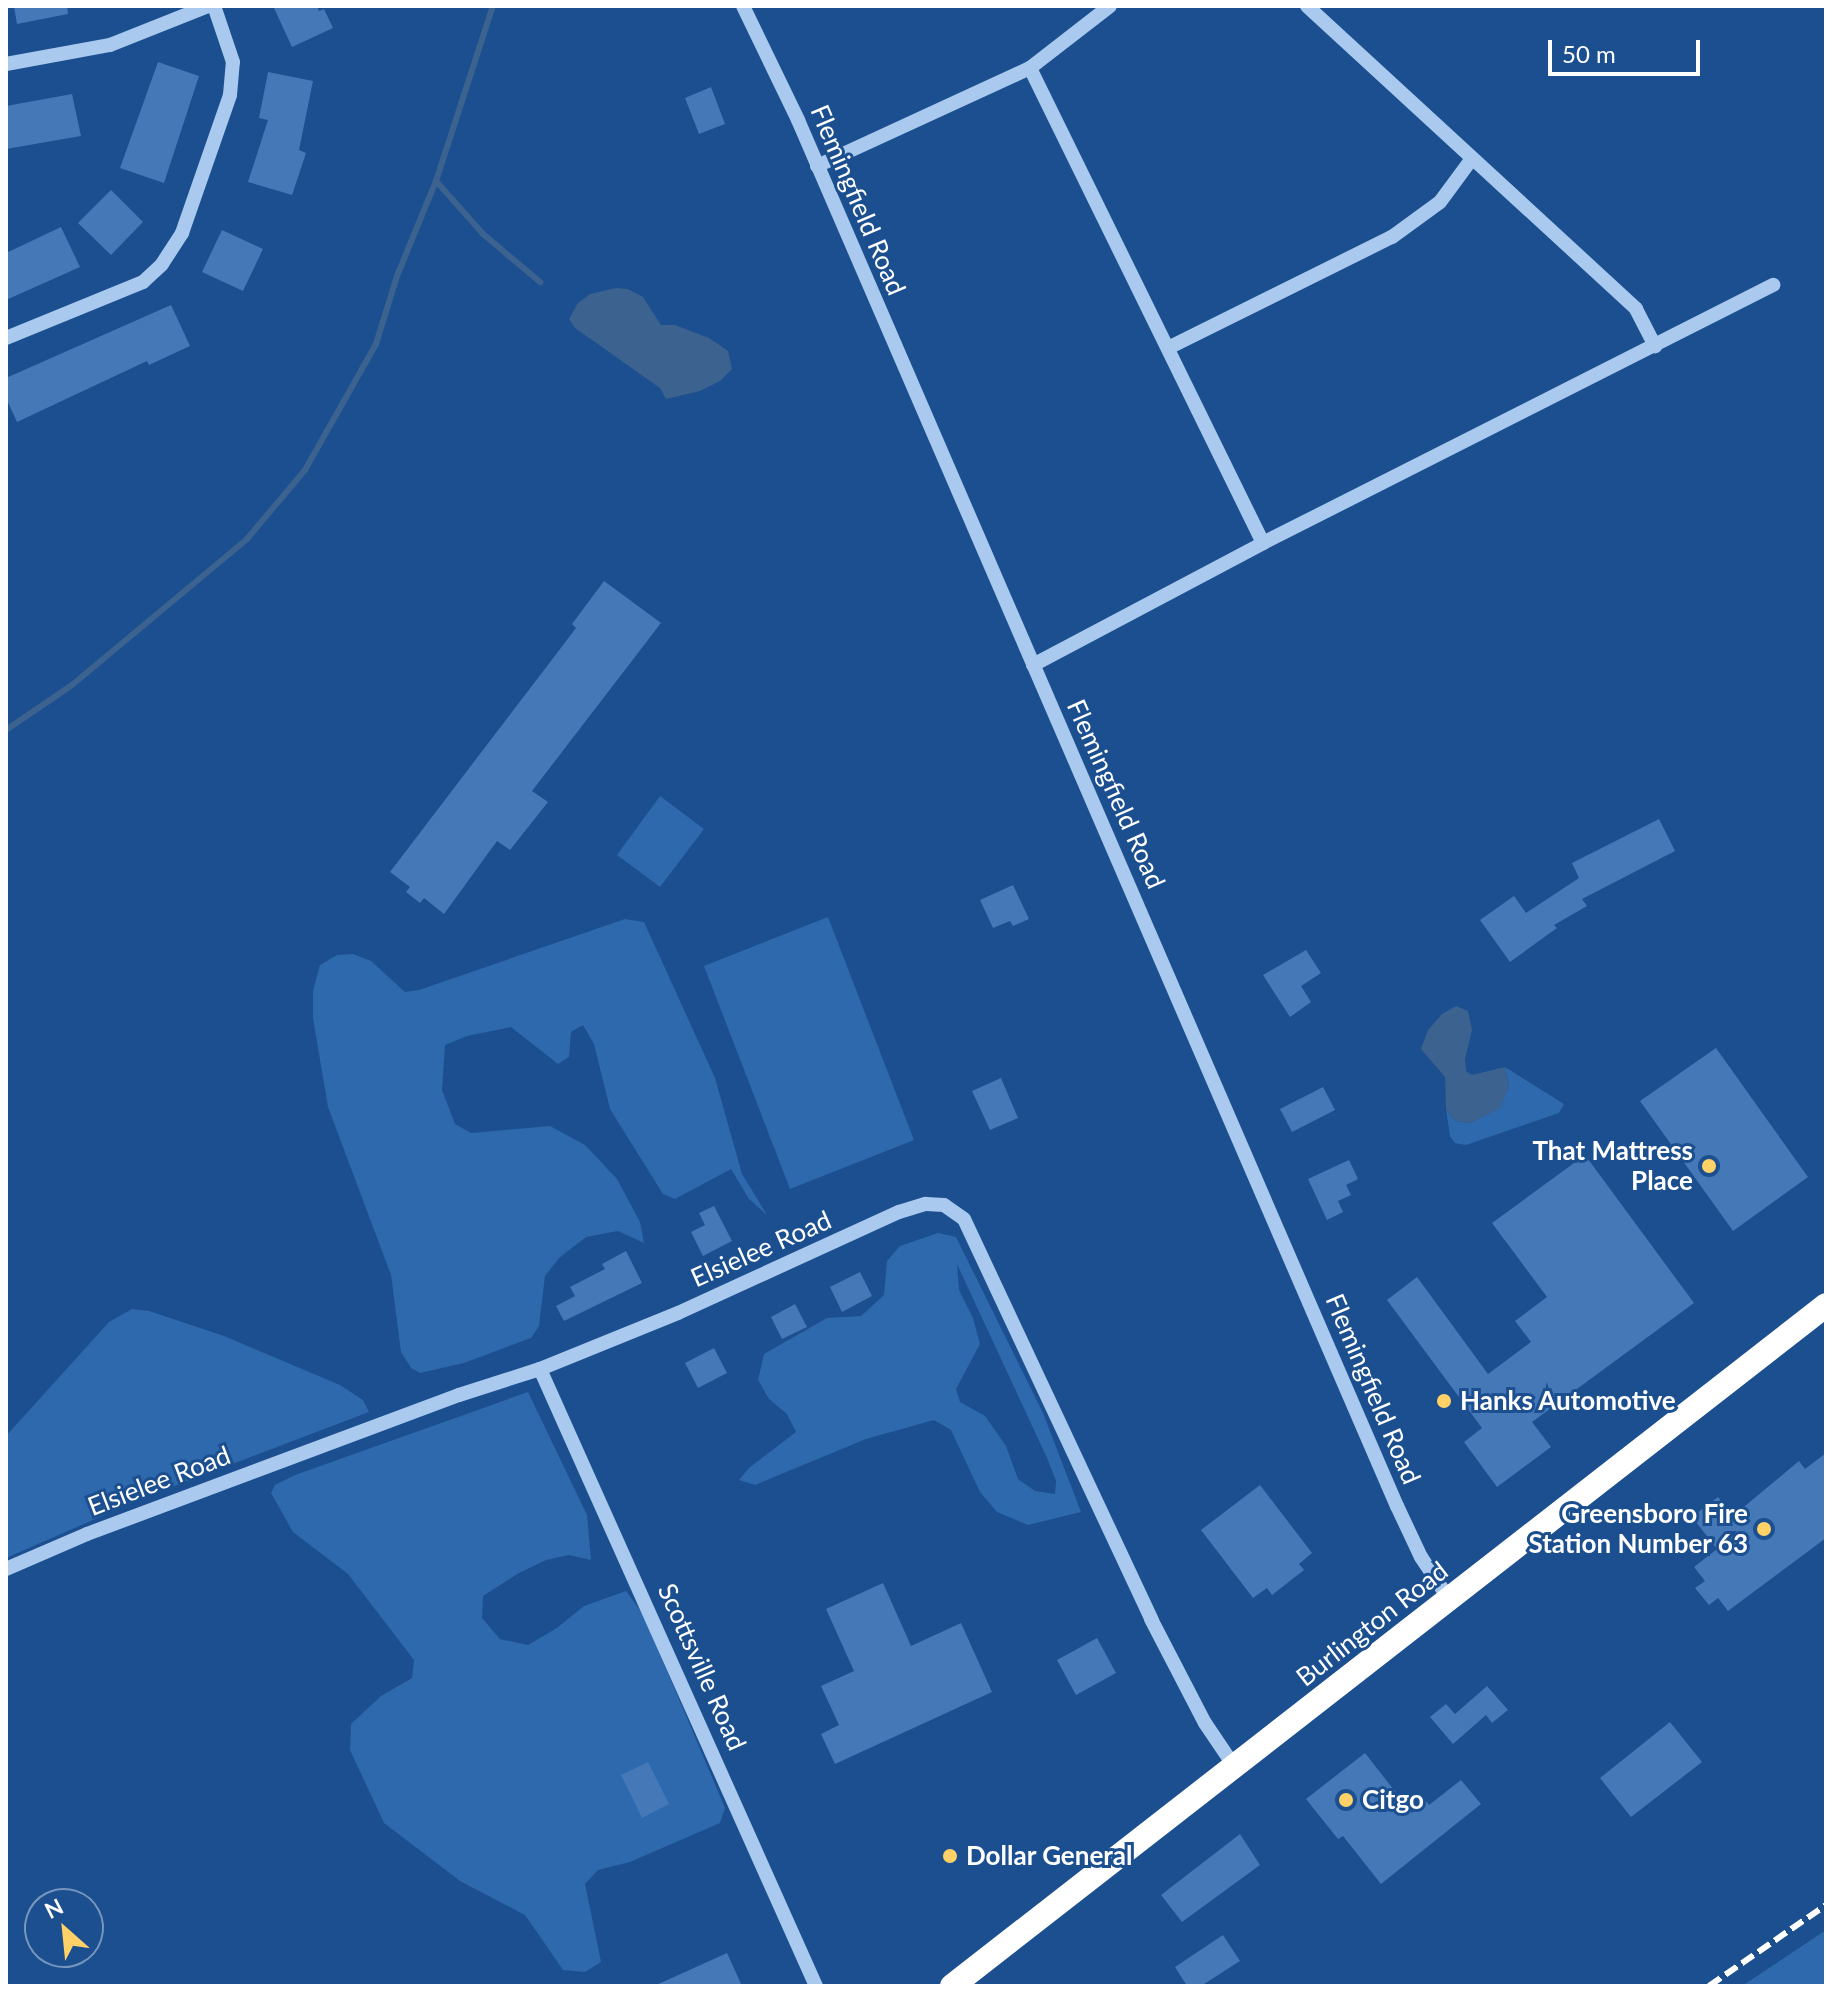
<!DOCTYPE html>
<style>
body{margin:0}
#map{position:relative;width:1832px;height:1992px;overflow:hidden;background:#1b4f8f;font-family:Lato,sans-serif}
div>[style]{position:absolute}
.green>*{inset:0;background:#2e69ad}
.water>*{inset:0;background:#3c6290}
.stream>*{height:6px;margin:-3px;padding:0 3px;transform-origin:3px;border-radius:3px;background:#3c6290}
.building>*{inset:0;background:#4478b7}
.minor>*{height:14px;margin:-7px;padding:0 7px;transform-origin:7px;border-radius:7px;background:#a9c9ee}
.highway>*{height:24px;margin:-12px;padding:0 12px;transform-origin:12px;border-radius:12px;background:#fff}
.rail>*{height:6px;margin-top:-3px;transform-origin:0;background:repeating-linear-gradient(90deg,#fff 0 14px,transparent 0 20px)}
.dots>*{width:22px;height:22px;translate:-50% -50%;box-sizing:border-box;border:4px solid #1b4f8f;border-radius:50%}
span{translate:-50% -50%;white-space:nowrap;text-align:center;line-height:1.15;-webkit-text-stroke:6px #1b4f8f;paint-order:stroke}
.street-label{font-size:26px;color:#fff}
.poi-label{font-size:26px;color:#fff;font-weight:700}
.right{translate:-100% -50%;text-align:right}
.left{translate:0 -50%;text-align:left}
.frame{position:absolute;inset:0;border:8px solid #fff;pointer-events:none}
.north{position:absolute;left:24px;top:1888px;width:80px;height:80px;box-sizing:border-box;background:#1b4f8f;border:2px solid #7695bc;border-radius:50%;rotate:333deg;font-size:22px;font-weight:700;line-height:32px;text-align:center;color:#fff}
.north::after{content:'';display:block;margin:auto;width:28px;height:36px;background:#ffd166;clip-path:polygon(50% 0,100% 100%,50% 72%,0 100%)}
.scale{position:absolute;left:1548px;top:40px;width:152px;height:36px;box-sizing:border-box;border:4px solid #fff;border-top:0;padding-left:10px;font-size:24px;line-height:28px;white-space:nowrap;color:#fff;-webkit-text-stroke:6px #1b4f8f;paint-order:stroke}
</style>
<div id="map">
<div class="green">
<div style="clip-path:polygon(660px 796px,704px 829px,660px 887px,617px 855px)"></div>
<div style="clip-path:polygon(828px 917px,914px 1140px,790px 1189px,704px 966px)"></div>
<div style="clip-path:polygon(625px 919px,644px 922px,715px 1078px,742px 1174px,767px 1215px,749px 1199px,731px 1169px,675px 1199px,663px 1194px,610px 1109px,594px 1044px,583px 1025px,571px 1032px,569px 1057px,558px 1064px,511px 1027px,467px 1036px,445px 1045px,442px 1090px,455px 1124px,471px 1133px,550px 1126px,585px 1145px,617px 1179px,640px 1222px,644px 1243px,618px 1231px,586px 1237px,559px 1258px,545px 1276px,539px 1326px,531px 1338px,464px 1363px,420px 1373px,411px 1368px,401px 1352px,391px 1275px,328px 1107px,313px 1018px,313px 991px,320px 965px,337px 955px,353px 954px,371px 961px,405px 992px,419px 990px)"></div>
<div style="clip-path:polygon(1505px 1067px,1564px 1104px,1559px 1113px,1466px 1145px,1455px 1143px,1450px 1136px,1446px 1109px,1455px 1121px,1470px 1123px,1499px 1108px,1509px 1086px)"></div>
<div style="clip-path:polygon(evenodd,938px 1233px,956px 1237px,1043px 1413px,1081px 1512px,1028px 1525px,997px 1512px,980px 1492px,951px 1430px,934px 1420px,866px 1439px,755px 1485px,739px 1480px,749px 1468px,796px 1432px,787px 1414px,769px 1399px,758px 1380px,764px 1354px,827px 1318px,861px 1316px,884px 1295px,887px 1261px,900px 1246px,938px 1233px,957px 1264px,1047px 1458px,1056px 1481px,1055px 1494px,1035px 1491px,1018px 1479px,1006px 1446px,985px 1416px,960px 1402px,956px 1389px,980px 1344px,973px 1318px,959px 1290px,957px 1264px)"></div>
<div style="clip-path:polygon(132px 1309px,149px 1311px,224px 1336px,340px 1385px,363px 1400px,369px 1412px,148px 1496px,6px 1558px,6px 1436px,109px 1322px)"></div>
<div style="clip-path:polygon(528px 1392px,587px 1515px,591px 1560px,569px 1555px,546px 1560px,519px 1573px,483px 1596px,482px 1618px,500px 1639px,528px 1645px,557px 1628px,584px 1606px,626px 1591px,643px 1614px,725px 1808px,720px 1823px,630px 1862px,598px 1870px,585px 1884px,601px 1962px,585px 1972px,563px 1970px,525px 1915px,460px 1881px,384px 1823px,350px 1750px,351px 1724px,381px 1696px,412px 1678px,414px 1660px,348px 1574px,293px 1532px,271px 1493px,275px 1485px,295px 1475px)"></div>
<div style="clip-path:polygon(1826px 1930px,1826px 1986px,1742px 1986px)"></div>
</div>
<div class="water">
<div style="clip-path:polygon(616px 288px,628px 289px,643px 297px,661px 325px,675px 325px,709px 338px,728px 351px,732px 369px,720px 381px,700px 391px,666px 399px,660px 388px,575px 328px,569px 319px,578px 303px,590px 294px)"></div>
<div style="clip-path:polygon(1456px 1006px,1468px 1011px,1472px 1030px,1465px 1059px,1466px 1071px,1472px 1075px,1505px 1067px,1509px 1086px,1500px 1108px,1470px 1123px,1455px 1121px,1446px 1109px,1445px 1077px,1421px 1049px,1428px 1030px,1442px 1014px)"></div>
</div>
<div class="stream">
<div style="left:436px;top:181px;width:71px;rotate:48.4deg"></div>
<div style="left:483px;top:234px;width:75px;rotate:40.1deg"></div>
<div style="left:6px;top:730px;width:80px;rotate:-34.3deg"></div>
<div style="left:72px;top:685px;width:228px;rotate:-39.8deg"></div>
<div style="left:247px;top:539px;width:90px;rotate:-50deg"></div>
<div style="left:305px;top:470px;width:145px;rotate:-60.6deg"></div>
<div style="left:376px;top:344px;width:71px;rotate:-72.8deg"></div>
<div style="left:397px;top:276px;width:103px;rotate:-67.7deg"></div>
<div style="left:436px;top:181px;width:184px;rotate:-72deg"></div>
</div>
<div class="building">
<div style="clip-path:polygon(14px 6px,67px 6px,68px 14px,17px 24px)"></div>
<div style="clip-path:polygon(273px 6px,317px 6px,319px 11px,324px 9px,333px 28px,292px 47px)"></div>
<div style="clip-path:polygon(158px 62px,199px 76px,164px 183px,120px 168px)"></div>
<div style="clip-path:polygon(268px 72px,313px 81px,299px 150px,306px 153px,292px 195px,248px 182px,268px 120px,259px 118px)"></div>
<div style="clip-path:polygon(711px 87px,725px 124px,699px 134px,685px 98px)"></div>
<div style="clip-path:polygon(72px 94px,81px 136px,6px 149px,6px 106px)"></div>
<div style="clip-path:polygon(111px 190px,143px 222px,111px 255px,78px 223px)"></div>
<div style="clip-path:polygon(61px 227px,80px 267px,6px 300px,6px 253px)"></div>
<div style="clip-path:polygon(222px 230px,263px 249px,243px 291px,202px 272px)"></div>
<div style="clip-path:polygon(171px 305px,190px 346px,149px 365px,147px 361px,17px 422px,6px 398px,6px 378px)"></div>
<div style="clip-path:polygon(604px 581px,661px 623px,532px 791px,548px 802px,510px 850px,497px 841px,444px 914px,424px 898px,420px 903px,406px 892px,410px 887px,390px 872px,576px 628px,572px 624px)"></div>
<div style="clip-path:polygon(1659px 819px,1675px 851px,1582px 899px,1587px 906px,1554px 925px,1557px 928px,1510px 962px,1480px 920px,1514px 896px,1526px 913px,1579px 878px,1572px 863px)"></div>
<div style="clip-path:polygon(1013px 885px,1029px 919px,1013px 926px,1010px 921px,993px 928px,980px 900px)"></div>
<div style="clip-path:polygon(1306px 950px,1321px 973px,1301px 986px,1311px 1002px,1290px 1017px,1263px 975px)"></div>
<div style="clip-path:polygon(1716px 1048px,1808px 1177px,1733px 1231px,1640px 1101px)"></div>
<div style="clip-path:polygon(1001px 1078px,1018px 1118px,990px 1130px,972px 1091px)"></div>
<div style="clip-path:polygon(1323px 1087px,1335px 1110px,1292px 1132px,1280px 1109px)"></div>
<div style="clip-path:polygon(1585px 1155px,1694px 1303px,1532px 1422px,1551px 1447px,1497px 1487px,1464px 1442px,1482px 1428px,1387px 1300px,1417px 1277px,1488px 1374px,1531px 1342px,1515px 1321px,1547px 1297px,1492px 1223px)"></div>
<div style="clip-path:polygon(1349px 1160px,1358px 1179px,1346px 1185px,1351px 1195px,1338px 1201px,1343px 1212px,1327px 1220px,1308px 1179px)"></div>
<div style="clip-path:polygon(714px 1206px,732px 1241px,703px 1256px,691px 1232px,705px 1225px,699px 1213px)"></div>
<div style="clip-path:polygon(626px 1251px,642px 1283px,564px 1321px,556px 1306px,575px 1296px,570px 1287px,605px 1269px,602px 1264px)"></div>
<div style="clip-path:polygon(860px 1272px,872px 1296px,842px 1312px,830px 1287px)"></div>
<div style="clip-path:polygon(795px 1304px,807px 1327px,782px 1339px,771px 1317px)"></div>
<div style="clip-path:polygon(714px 1348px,727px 1373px,698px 1388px,685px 1363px)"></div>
<div style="clip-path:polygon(1826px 1453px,1826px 1538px,1728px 1611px,1718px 1598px,1709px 1605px,1695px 1588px,1705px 1581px,1694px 1567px,1717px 1549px,1692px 1517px,1718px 1497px,1733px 1516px,1799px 1461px,1805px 1469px)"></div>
<div style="clip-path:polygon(1260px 1485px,1312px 1553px,1299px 1564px,1304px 1570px,1272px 1595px,1267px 1588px,1253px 1598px,1201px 1530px)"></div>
<div style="clip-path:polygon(883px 1583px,911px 1646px,961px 1623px,992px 1692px,835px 1764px,821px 1734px,839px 1725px,821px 1686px,854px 1671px,826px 1609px)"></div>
<div style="clip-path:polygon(1097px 1638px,1116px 1673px,1076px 1695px,1057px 1660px)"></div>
<div style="clip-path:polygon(1487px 1686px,1508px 1710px,1492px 1723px,1486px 1715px,1453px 1744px,1430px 1717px,1446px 1704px,1455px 1714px)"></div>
<div style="clip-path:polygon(1670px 1722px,1702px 1762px,1631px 1817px,1600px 1778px)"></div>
<div style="clip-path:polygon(1365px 1753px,1412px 1813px,1426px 1801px,1429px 1805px,1461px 1780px,1481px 1804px,1381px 1884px,1343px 1836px,1338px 1839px,1306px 1799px)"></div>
<div style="clip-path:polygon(648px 1762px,669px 1804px,642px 1818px,621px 1775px)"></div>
<div style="clip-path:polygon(1240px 1834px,1260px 1865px,1182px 1922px,1161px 1895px)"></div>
<div style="clip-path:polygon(1223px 1935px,1240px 1961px,1201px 1986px,1187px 1986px,1175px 1967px)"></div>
<div style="clip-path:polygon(727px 1953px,742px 1986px,654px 1986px)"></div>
</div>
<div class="minor">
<div style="left:743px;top:6px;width:127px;rotate:64.2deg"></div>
<div style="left:798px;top:120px;width:1510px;rotate:66.63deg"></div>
<div style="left:1397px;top:1506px;width:56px;rotate:64.8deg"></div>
<div style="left:1421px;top:1557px;width:50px;rotate:56.3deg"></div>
<div style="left:1307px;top:6px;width:447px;rotate:42.6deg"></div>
<div style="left:1636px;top:309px;width:42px;rotate:62.8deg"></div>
<div style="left:6px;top:64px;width:106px;rotate:-10.4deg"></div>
<div style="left:110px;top:45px;width:105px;rotate:-21.7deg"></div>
<div style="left:1030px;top:68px;width:529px;rotate:63.87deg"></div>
<div style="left:817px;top:166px;width:234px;rotate:-24.7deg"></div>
<div style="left:1030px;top:68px;width:101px;rotate:-37.8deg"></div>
<div style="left:6px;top:338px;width:148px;rotate:-22.2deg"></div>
<div style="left:143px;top:282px;width:26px;rotate:-43deg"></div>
<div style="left:162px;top:264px;width:37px;rotate:-57deg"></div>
<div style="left:182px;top:233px;width:146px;rotate:-70.8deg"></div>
<div style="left:230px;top:95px;width:33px;rotate:-85deg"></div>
<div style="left:233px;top:62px;width:59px;rotate:-108.7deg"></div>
<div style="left:1168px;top:348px;width:250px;rotate:-26.4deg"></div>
<div style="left:1392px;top:237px;width:59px;rotate:-36.1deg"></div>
<div style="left:1440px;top:202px;width:52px;rotate:-53.6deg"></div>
<div style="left:1033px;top:665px;width:260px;rotate:-27.9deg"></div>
<div style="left:1263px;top:543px;width:572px;rotate:-26.83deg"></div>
<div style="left:540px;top:1369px;width:676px;rotate:65.9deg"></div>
<div style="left:6px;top:1569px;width:88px;rotate:-23.4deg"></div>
<div style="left:87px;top:1534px;width:397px;rotate:-20.5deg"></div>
<div style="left:459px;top:1395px;width:85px;rotate:-17.8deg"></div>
<div style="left:540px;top:1369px;width:149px;rotate:-22.1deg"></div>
<div style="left:678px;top:1313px;width:243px;rotate:-24.6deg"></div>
<div style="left:899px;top:1212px;width:28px;rotate:-17deg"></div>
<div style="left:926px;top:1204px;width:18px;rotate:3deg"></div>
<div style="left:944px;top:1205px;width:24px;rotate:35deg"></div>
<div style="left:964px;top:1219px;width:442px;rotate:64.9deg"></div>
<div style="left:1151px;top:1619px;width:117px;rotate:62.6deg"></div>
<div style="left:1205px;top:1723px;width:52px;rotate:56deg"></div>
</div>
<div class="highway">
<div style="left:952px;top:1986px;width:1108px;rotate:-37.92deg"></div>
</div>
<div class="rail">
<div style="left:1709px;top:1986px;width:142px;rotate:-34.7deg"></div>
</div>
<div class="dots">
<div style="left:1709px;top:1166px;background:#ffd166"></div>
<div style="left:1444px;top:1401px;background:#ffd166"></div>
<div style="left:1764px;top:1529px;background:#ffd166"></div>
<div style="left:1346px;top:1800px;background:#ffd166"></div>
<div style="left:950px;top:1856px;background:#ffd166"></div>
</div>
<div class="street-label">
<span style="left:858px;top:200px;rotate:67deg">Flemingfield Road</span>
<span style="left:1116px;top:794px;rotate:66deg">Flemingfield Road</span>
<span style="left:761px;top:1249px;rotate:-24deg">Elsielee Road</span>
<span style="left:1373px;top:1389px;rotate:67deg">Flemingfield Road</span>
<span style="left:159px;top:1481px;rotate:-21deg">Elsielee Road</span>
<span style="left:1372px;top:1624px;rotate:-38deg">Burlington Road</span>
<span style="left:702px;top:1667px;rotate:66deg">Scottsville Road</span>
</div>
<div class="poi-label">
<span class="right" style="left:1693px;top:1166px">That Mattress<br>Place</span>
<span class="left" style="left:1460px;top:1401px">Hanks Automotive</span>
<span class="right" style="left:1748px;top:1529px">Greensboro Fire<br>Station Number 63</span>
<span class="left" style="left:1362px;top:1800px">Citgo</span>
<span class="left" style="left:966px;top:1856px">Dollar General</span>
</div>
<div class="frame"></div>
<div class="north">N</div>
<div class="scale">50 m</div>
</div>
